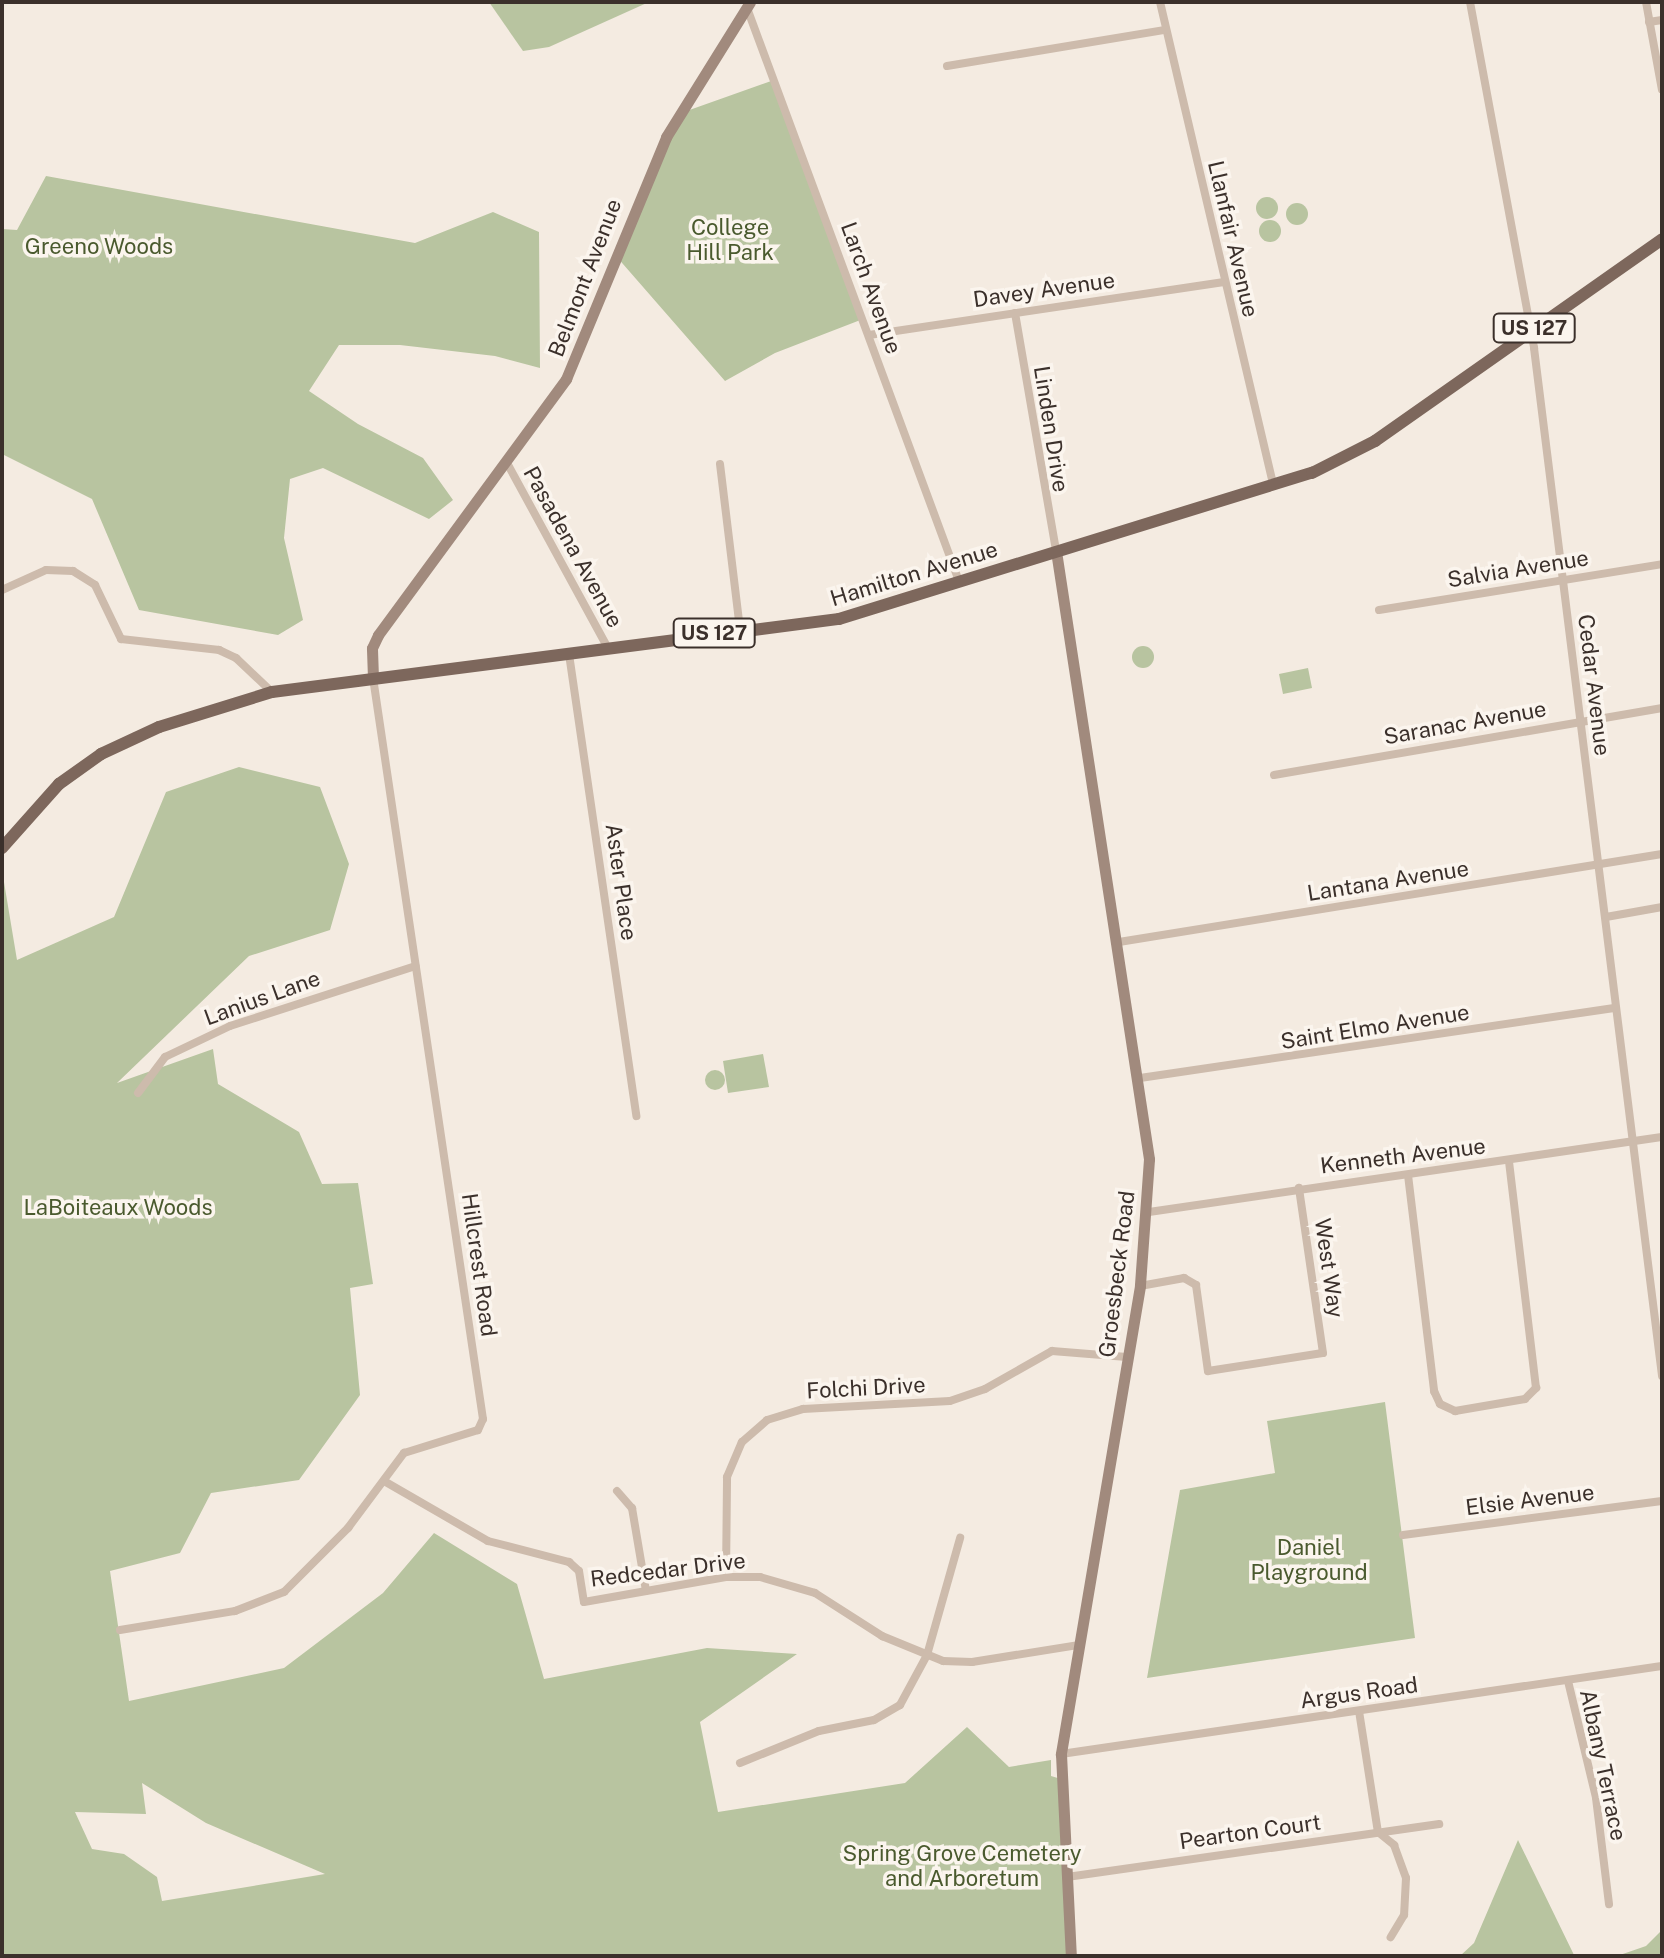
<!DOCTYPE html>
<style>
body{margin:0}
#map{position:relative;width:1664px;height:1958px;overflow:hidden;background:#f4ebe1;font-family:"Public Sans",sans-serif}
div>[style]{position:absolute}
.green>*{inset:0;background:#b8c4a0}
.round{border-radius:50%}
.street>*{height:8px;margin:-4px;padding:0 4px;transform-origin:4px;border-radius:4px;background:#cdbbac}
.secondary>*{height:11px;margin:-5.5px;padding:0 5.5px;transform-origin:5.5px;border-radius:5.5px;background:#a18a7d}
.primary>*{height:12px;margin:-6px;padding:0 6px;transform-origin:6px;border-radius:6px;background:#7d675c}
span{translate:-50% -50%;white-space:nowrap;text-align:center;line-height:1.15;-webkit-text-stroke:7px #fbf5ee;paint-order:stroke}
.shield-label span{padding:2px 6px;background:#fbf5ee;border:2px solid;border-radius:6px;-webkit-text-stroke-width:0}
.shield-label{font-size:20px;color:#3b302b;font-weight:700}
.park-label{font-size:22px;color:#4a5a2e}
.street-label{font-size:22px;color:#3b302b}
.frame{position:absolute;inset:0;border:4px solid #3b302b;pointer-events:none}
</style>
<div id="map">
<div class="green">
<div style="clip-path:polygon(489px 2px,649px 2px,549px 47px,523px 51px)"></div>
<div style="clip-path:polygon(774px 80px,863px 319px,775px 353px,725px 381px,616px 256px,681px 113px)"></div>
<div style="clip-path:polygon(46px 176px,415px 243px,493px 212px,539px 232px,540px 368px,495px 356px,400px 345px,339px 345px,309px 391px,358px 424px,423px 458px,453px 500px,429px 519px,323px 468px,290px 479px,284px 538px,303px 620px,278px 635px,139px 610px,92px 499px,2px 454px,2px 229px,17px 230px)"></div>
<div class="round" style="left:1256px;top:197px;width:22px;height:22px"></div>
<div class="round" style="left:1286px;top:203px;width:22px;height:22px"></div>
<div class="round" style="left:1259px;top:220px;width:22px;height:22px"></div>
<div class="round" style="left:1132px;top:646px;width:22px;height:22px"></div>
<div style="clip-path:polygon(1308px 668px,1312px 688px,1283px 694px,1279px 674px)"></div>
<div style="clip-path:polygon(evenodd,239px 767px,320px 787px,349px 864px,330px 930px,249px 956px,117px 1083px,213px 1049px,218px 1084px,299px 1132px,322px 1184px,358px 1183px,373px 1284px,350px 1288px,360px 1395px,299px 1480px,211px 1493px,180px 1553px,110px 1571px,129px 1701px,284px 1668px,383px 1593px,434px 1533px,517px 1584px,544px 1679px,707px 1648px,797px 1654px,700px 1722px,718px 1812px,905px 1783px,967px 1727px,1009px 1767px,1051px 1760px,1051px 1776px,1061px 1779px,1071px 1956px,2px 1956px,2px 870px,17px 960px,114px 917px,166px 792px,239px 767px,142px 1783px,206px 1823px,325px 1874px,162px 1901px,157px 1877px,124px 1854px,92px 1849px,75px 1812px,146px 1814px,142px 1783px)"></div>
<div style="clip-path:polygon(763px 1054px,769px 1087px,728px 1093px,723px 1061px)"></div>
<div class="round" style="left:705px;top:1070px;width:20px;height:20px"></div>
<div style="clip-path:polygon(1385px 1402px,1415px 1638px,1147px 1678px,1180px 1490px,1275px 1473px,1267px 1421px)"></div>
<div style="clip-path:polygon(1518px 1840px,1574px 1955px,1577px 1956px,1460px 1956px,1474px 1943px)"></div>
<div style="clip-path:polygon(1662px 1930px,1662px 1956px,1617px 1956px,1646px 1946px)"></div>
</div>
<div class="street">
<div style="left:1160px;top:2px;width:496px;rotate:76.8deg"></div>
<div style="left:1470px;top:2px;width:352px;rotate:79.5deg"></div>
<div style="left:1534px;top:348px;width:1036px;rotate:82.9deg"></div>
<div style="left:1646px;top:2px;width:89px;rotate:79.7deg"></div>
<div style="left:747px;top:8px;width:611px;rotate:69.7deg"></div>
<div style="left:1649px;top:22px;width:13px;rotate:-9deg"></div>
<div style="left:947px;top:66px;width:221px;rotate:-9.4deg"></div>
<div style="left:1015px;top:313px;width:242px;rotate:80.2deg"></div>
<div style="left:869px;top:335px;width:359px;rotate:-8.5deg"></div>
<div style="left:507px;top:463px;width:211px;rotate:61.4deg"></div>
<div style="left:720px;top:464px;width:166px;rotate:83.1deg"></div>
<div style="left:2px;top:590px;width:48px;rotate:-24.4deg"></div>
<div style="left:46px;top:570px;width:27px;rotate:2deg"></div>
<div style="left:73px;top:571px;width:26px;rotate:32deg"></div>
<div style="left:95px;top:585px;width:60px;rotate:64.3deg"></div>
<div style="left:121px;top:639px;width:99px;rotate:6.4deg"></div>
<div style="left:219px;top:650px;width:19px;rotate:25deg"></div>
<div style="left:236px;top:658px;width:50px;rotate:43.4deg"></div>
<div style="left:1379px;top:610px;width:287px;rotate:-9.2deg"></div>
<div style="left:569px;top:654px;width:467px;rotate:81.7deg"></div>
<div style="left:1274px;top:775px;width:394px;rotate:-9.8deg"></div>
<div style="left:1606px;top:917px;width:57px;rotate:-10.1deg"></div>
<div style="left:1119px;top:942px;width:550px;rotate:-9.21deg"></div>
<div style="left:1140px;top:1078px;width:481px;rotate:-8.4deg"></div>
<div style="left:138px;top:1093px;width:45px;rotate:-53.1deg"></div>
<div style="left:165px;top:1057px;width:72px;rotate:-25.5deg"></div>
<div style="left:230px;top:1026px;width:195px;rotate:-17.9deg"></div>
<div style="left:1408px;top:1175px;width:218px;rotate:83.1deg"></div>
<div style="left:1434px;top:1391px;width:14px;rotate:65deg"></div>
<div style="left:1440px;top:1404px;width:17px;rotate:25deg"></div>
<div style="left:1455px;top:1411px;width:71px;rotate:-9.7deg"></div>
<div style="left:1525px;top:1399px;width:16px;rotate:-45deg"></div>
<div style="left:1536px;top:1388px;width:229px;rotate:-96.8deg"></div>
<div style="left:1149px;top:1212px;width:518px;rotate:-8.32deg"></div>
<div style="left:1140px;top:1286px;width:45px;rotate:-10.3deg"></div>
<div style="left:1184px;top:1278px;width:14px;rotate:30deg"></div>
<div style="left:1196px;top:1285px;width:87px;rotate:82.1deg"></div>
<div style="left:1208px;top:1371px;width:116px;rotate:-8.9deg"></div>
<div style="left:1323px;top:1353px;width:167px;rotate:-98.3deg"></div>
<div style="left:384px;top:1481px;width:120px;rotate:30deg"></div>
<div style="left:488px;top:1541px;width:84px;rotate:14.5deg"></div>
<div style="left:569px;top:1562px;width:13px;rotate:42deg"></div>
<div style="left:579px;top:1571px;width:31px;rotate:81deg"></div>
<div style="left:584px;top:1602px;width:144px;rotate:-10deg"></div>
<div style="left:726px;top:1577px;width:34px"></div>
<div style="left:760px;top:1577px;width:57px;rotate:16.2deg"></div>
<div style="left:815px;top:1593px;width:80px;rotate:32.7deg"></div>
<div style="left:882px;top:1636px;width:66px;rotate:22.3deg"></div>
<div style="left:943px;top:1661px;width:29px;rotate:2deg"></div>
<div style="left:972px;top:1662px;width:107px;rotate:-9.1deg"></div>
<div style="left:617px;top:1491px;width:23px;rotate:49deg"></div>
<div style="left:632px;top:1508px;width:84px;rotate:80.4deg"></div>
<div style="left:1403px;top:1535px;width:261px;rotate:-7.5deg"></div>
<div style="left:726px;top:1577px;width:100px;rotate:-89.4deg"></div>
<div style="left:727px;top:1477px;width:38px;rotate:-67deg"></div>
<div style="left:742px;top:1442px;width:33px;rotate:-41deg"></div>
<div style="left:767px;top:1420px;width:38px;rotate:-17deg"></div>
<div style="left:803px;top:1409px;width:147px;rotate:-3.1deg"></div>
<div style="left:950px;top:1401px;width:37px;rotate:-19deg"></div>
<div style="left:985px;top:1389px;width:77px;rotate:-29.6deg"></div>
<div style="left:1052px;top:1351px;width:75px;rotate:4.6deg"></div>
<div style="left:120px;top:1630px;width:117px;rotate:-9.4deg"></div>
<div style="left:235px;top:1611px;width:53px;rotate:-21.2deg"></div>
<div style="left:284px;top:1592px;width:91px;rotate:-45deg"></div>
<div style="left:348px;top:1528px;width:94px;rotate:-53.3deg"></div>
<div style="left:404px;top:1453px;width:77px;rotate:-17.3deg"></div>
<div style="left:478px;top:1430px;width:12px;rotate:-66deg"></div>
<div style="left:483px;top:1419px;width:749px;rotate:-98.44deg"></div>
<div style="left:1568px;top:1681px;width:120px;rotate:76.5deg"></div>
<div style="left:1596px;top:1798px;width:107px;rotate:83deg"></div>
<div style="left:1359px;top:1711px;width:122px;rotate:81.1deg"></div>
<div style="left:1378px;top:1832px;width:21px;rotate:39deg"></div>
<div style="left:1394px;top:1845px;width:35px;rotate:70deg"></div>
<div style="left:1406px;top:1878px;width:37px;rotate:93deg"></div>
<div style="left:1404px;top:1915px;width:26px;rotate:121deg"></div>
<div style="left:1061px;top:1754px;width:607px;rotate:-8.33deg"></div>
<div style="left:740px;top:1763px;width:85px;rotate:-22.1deg"></div>
<div style="left:819px;top:1731px;width:56px;rotate:-11.3deg"></div>
<div style="left:874px;top:1720px;width:30px;rotate:-30deg"></div>
<div style="left:900px;top:1705px;width:57px;rotate:-61.6deg"></div>
<div style="left:927px;top:1655px;width:122px;rotate:-74.2deg"></div>
<div style="left:1067px;top:1877px;width:376px;rotate:-8.1deg"></div>
</div>
<div class="secondary">
<div style="left:1056px;top:551px;width:615px;rotate:81.3deg"></div>
<div style="left:1149px;top:1159px;width:127px;rotate:94.1deg"></div>
<div style="left:1140px;top:1286px;width:475px;rotate:99.6deg"></div>
<div style="left:1061px;top:1754px;width:202px;rotate:87.2deg"></div>
<div style="left:373px;top:678px;width:30px;rotate:-92deg"></div>
<div style="left:372px;top:648px;width:14px;rotate:-65deg"></div>
<div style="left:378px;top:635px;width:318px;rotate:-53.7deg"></div>
<div style="left:566px;top:379px;width:262px;rotate:-67.5deg"></div>
<div style="left:666px;top:137px;width:159px;rotate:-58.1deg"></div>
</div>
<div class="primary">
<div style="left:2px;top:848px;width:86px;rotate:-48.3deg"></div>
<div style="left:59px;top:784px;width:52px;rotate:-35.5deg"></div>
<div style="left:101px;top:754px;width:64px;rotate:-25deg"></div>
<div style="left:159px;top:727px;width:118px;rotate:-17.2deg"></div>
<div style="left:272px;top:692px;width:572px;rotate:-7.34deg"></div>
<div style="left:839px;top:619px;width:495px;rotate:-17.2deg"></div>
<div style="left:1312px;top:473px;width:71px;rotate:-26.9deg"></div>
<div style="left:1375px;top:441px;width:351px;rotate:-35.1deg"></div>
</div>
<div class="shield-label">
<span style="left:1534px;top:328px">US 127</span>
<span style="left:714px;top:633px">US 127</span>
</div>
<div class="park-label">
<span style="left:730px;top:240px">College<br>Hill Park</span>
<span style="left:99px;top:247px">Greeno Woods</span>
<span style="left:118px;top:1208px">LaBoiteaux Woods</span>
<span style="left:1309px;top:1560px">Daniel<br>Playground</span>
<span style="left:962px;top:1866px">Spring Grove Cemetery<br>and Arboretum</span>
</div>
<div class="street-label">
<span style="left:1233px;top:239px;rotate:77deg">Llanfair Avenue</span>
<span style="left:585px;top:278px;rotate:-69deg">Belmont Avenue</span>
<span style="left:871px;top:288px;rotate:70deg">Larch Avenue</span>
<span style="left:1044px;top:290px;rotate:-8deg">Davey Avenue</span>
<span style="left:1051px;top:429px;rotate:81deg">Linden Drive</span>
<span style="left:573px;top:547px;rotate:61deg">Pasadena Avenue</span>
<span style="left:1518px;top:569px;rotate:-9deg">Salvia Avenue</span>
<span style="left:914px;top:574px;rotate:-17deg">Hamilton Avenue</span>
<span style="left:1594px;top:685px;rotate:83deg">Cedar Avenue</span>
<span style="left:1465px;top:723px;rotate:-10deg">Saranac Avenue</span>
<span style="left:1388px;top:881px;rotate:-9deg">Lantana Avenue</span>
<span style="left:621px;top:882px;rotate:82deg">Aster Place</span>
<span style="left:262px;top:998px;rotate:-20deg">Lanius Lane</span>
<span style="left:1375px;top:1027px;rotate:-9deg">Saint Elmo Avenue</span>
<span style="left:1403px;top:1156px;rotate:-7deg">Kenneth Avenue</span>
<span style="left:479px;top:1265px;rotate:82deg">Hillcrest Road</span>
<span style="left:1329px;top:1268px;rotate:82deg">West Way</span>
<span style="left:1117px;top:1274px;rotate:-83deg">Groesbeck Road</span>
<span style="left:866px;top:1388px;rotate:-3deg">Folchi Drive</span>
<span style="left:1530px;top:1500px;rotate:-7deg">Elsie Avenue</span>
<span style="left:668px;top:1570px;rotate:-7deg">Redcedar Drive</span>
<span style="left:1359px;top:1693px;rotate:-8deg">Argus Road</span>
<span style="left:1603px;top:1765px;rotate:78deg">Albany Terrace</span>
<span style="left:1250px;top:1832px;rotate:-8deg">Pearton Court</span>
</div>
<div class="frame"></div>
</div>
